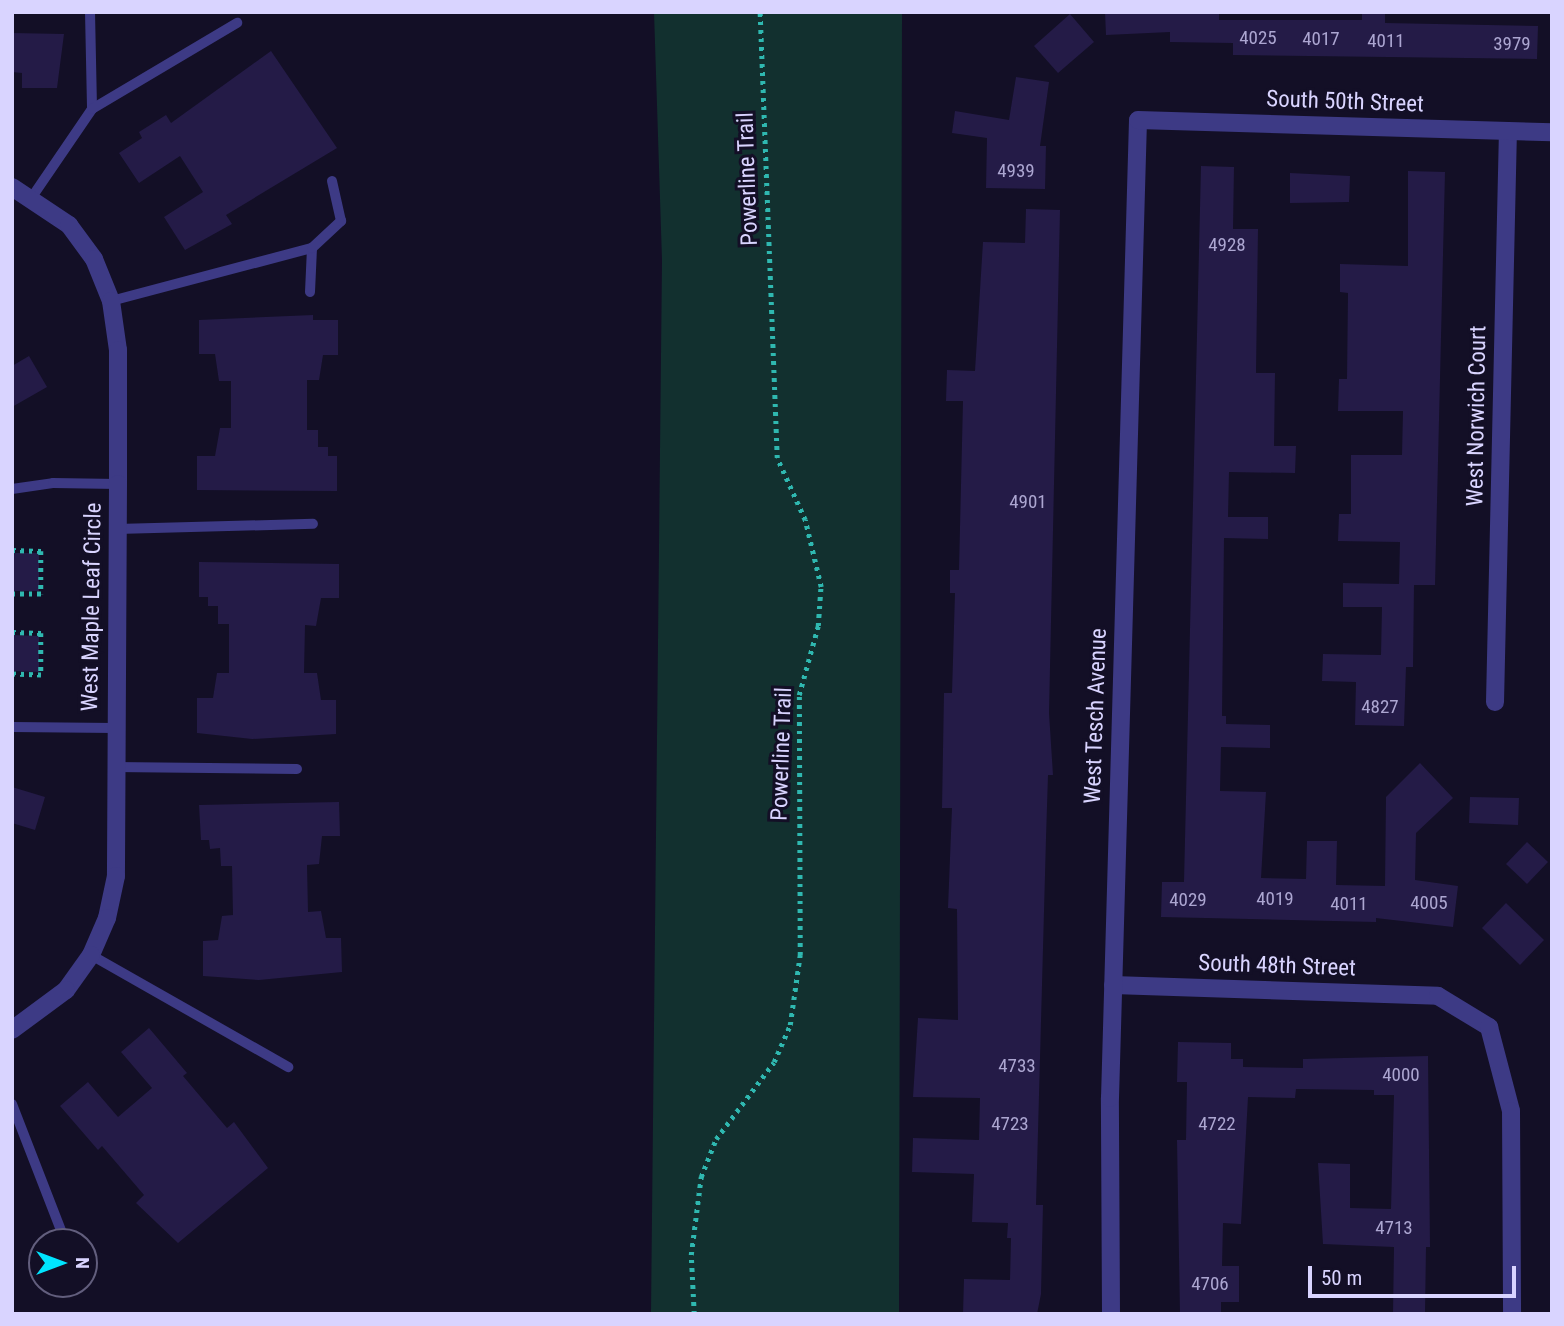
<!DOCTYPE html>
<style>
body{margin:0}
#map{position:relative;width:1564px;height:1326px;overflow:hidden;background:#130f26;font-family:"Roboto Condensed",sans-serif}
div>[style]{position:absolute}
.green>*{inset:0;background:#12302f}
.building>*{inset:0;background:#241b47}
.path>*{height:4.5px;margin-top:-2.25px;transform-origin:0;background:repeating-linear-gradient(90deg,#2fb8b0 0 3.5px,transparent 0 8.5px)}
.lane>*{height:10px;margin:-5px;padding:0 5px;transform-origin:5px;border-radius:5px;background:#3d3a85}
.street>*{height:18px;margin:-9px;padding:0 9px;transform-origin:9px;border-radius:9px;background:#3d3a85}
span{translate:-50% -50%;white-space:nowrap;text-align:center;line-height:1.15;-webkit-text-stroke:6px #130f26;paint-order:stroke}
.number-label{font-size:19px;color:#aca6d1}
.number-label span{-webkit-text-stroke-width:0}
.street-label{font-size:23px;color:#d9d4ff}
.frame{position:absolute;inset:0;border:14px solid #d9d4ff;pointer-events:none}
.north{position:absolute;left:28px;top:1228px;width:70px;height:70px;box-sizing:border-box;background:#130f26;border:2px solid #625e7d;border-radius:50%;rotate:90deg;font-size:19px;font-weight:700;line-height:28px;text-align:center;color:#d9d4ff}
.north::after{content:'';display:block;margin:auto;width:24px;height:32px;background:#00e5ff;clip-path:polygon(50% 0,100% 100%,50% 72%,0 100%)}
.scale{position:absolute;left:1308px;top:1266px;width:208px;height:32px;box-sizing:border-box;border:4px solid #d9d4ff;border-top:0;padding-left:9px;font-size:21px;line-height:24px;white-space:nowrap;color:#d9d4ff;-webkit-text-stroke:5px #130f26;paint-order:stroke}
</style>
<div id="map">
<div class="green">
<div style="clip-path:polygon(654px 12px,902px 12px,899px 1314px,228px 1314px,651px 1312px,662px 260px)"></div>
</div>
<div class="building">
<div style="clip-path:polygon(1105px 12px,1219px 12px,1219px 20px,1362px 20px,1362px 12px,1385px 12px,1385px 23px,1538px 26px,1537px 59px,1233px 55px,1233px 43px,1170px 42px,1170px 32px,1106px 35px)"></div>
<div style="clip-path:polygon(1070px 14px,1094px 42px,1058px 73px,1034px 46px)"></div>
<div style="clip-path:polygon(12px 33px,64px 34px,57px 88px,22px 88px,22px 73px,12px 72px)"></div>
<div style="clip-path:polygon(271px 51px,337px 148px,226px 215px,232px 224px,185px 250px,164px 217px,203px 192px,180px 156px,139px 183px,119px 153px,142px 138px,139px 132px,166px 115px,171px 123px)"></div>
<div style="clip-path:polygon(1016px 77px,1049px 82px,1040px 146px,1046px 146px,1045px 189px,986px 188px,987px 138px,952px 133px,955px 111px,1009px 120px)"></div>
<div style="clip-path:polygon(1201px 166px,1234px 167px,1233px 229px,1258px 229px,1256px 373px,1275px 373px,1274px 446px,1296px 446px,1295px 473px,1229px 472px,1228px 517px,1268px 517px,1268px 539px,1224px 538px,1222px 716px,1226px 716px,1226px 724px,1270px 725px,1270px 748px,1221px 747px,1220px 791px,1266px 792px,1261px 878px,1306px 879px,1307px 841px,1337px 841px,1336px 885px,1385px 886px,1386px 797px,1420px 763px,1453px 798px,1416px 833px,1415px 880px,1458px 886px,1453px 927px,1376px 918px,1376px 922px,1161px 917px,1162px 882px,1184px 882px)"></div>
<div style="clip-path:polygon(1408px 171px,1445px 172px,1435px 585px,1414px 585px,1413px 667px,1406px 667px,1404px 726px,1355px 725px,1356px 682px,1322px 681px,1323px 654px,1381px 655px,1382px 607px,1343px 607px,1343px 583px,1399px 584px,1400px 542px,1338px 541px,1339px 514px,1351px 514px,1351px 455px,1402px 455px,1403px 411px,1338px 411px,1339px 379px,1347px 379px,1348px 293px,1340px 292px,1340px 264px,1408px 266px)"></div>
<div style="clip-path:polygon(1290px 173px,1350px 176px,1349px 202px,1290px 203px)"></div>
<div style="clip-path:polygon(1026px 209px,1060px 210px,1049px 713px,1053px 775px,1048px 775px,1046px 838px,1036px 1205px,1043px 1205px,1041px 1294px,1037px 1314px,963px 1314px,964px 1279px,1010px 1280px,1011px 1238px,1007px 1238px,1008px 1223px,972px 1222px,974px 1174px,912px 1172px,913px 1138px,979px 1140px,980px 1098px,913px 1097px,918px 1018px,958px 1020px,957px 909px,948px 908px,952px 808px,942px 808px,944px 693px,952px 693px,955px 593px,950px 593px,950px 570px,959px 570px,963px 401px,946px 401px,947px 370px,975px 371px,983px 242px,1025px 243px)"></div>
<div style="clip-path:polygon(313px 315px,313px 320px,338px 320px,338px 355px,323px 355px,319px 380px,307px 380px,307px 430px,318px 430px,318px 447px,328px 447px,328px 456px,337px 456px,337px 491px,197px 490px,197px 456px,215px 456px,220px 428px,231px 428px,231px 381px,219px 381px,215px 354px,199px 354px,199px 320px)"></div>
<div style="clip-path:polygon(29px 356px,47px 387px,12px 407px,12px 366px)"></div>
<div style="clip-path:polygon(12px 553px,39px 553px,39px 591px,12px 591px)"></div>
<div style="clip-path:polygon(199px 562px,339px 564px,339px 598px,321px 598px,316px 626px,305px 625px,304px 673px,317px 673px,321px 700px,336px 700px,336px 734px,252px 739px,197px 733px,197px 698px,213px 698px,217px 673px,229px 673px,229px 624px,218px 624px,218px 606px,208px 606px,208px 597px,199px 597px)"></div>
<div style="clip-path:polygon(12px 635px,39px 636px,39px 672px,12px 671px)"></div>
<div style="clip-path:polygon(12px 787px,45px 797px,35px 830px,12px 823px)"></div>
<div style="clip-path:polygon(1470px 797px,1519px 798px,1518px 825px,1469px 823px)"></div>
<div style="clip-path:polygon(339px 802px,340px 836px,322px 836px,319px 864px,307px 865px,308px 912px,321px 911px,326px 938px,341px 938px,342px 972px,259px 980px,203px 976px,203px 941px,218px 940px,222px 916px,233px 915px,232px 866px,221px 866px,220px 848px,210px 849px,209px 840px,201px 840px,199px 805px)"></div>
<div style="clip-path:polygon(1527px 842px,1548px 862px,1527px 884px,1506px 864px)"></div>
<div style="clip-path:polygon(1506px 903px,1544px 940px,1520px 965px,1482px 928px)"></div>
<div style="clip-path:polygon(149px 1028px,187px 1073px,183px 1076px,227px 1128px,234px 1122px,268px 1168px,178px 1243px,136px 1203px,144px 1195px,102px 1146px,98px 1150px,60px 1106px,88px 1082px,118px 1117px,152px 1088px,121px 1052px)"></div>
<div style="clip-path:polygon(1178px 1042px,1231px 1043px,1231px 1059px,1243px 1059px,1243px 1067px,1303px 1068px,1303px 1059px,1428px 1056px,1430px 1247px,1426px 1247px,1425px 1314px,1393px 1314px,1394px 1247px,1323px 1244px,1318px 1163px,1350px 1164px,1350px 1208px,1391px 1209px,1394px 1095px,1374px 1095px,1374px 1090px,1296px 1089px,1295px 1098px,1248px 1097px,1241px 1224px,1223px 1223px,1222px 1266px,1239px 1266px,1239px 1302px,1221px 1302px,1221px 1314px,1180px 1314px,1177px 1140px,1186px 1140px,1187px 1082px,1177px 1082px)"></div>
</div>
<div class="path">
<div style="left:12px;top:550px;width:29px;rotate:2deg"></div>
<div style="left:41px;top:551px;width:43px;rotate:90deg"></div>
<div style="left:41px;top:594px;width:29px;rotate:180deg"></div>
<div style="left:12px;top:632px;width:29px;rotate:2deg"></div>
<div style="left:41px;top:633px;width:42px;rotate:90deg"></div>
<div style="left:41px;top:675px;width:29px;rotate:-178deg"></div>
<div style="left:694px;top:1314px;width:59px;rotate:-92.9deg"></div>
<div style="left:691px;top:1255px;width:79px;rotate:-82.7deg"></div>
<div style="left:701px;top:1177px;width:41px;rotate:-68.5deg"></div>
<div style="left:716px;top:1139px;width:96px;rotate:-53deg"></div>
<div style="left:774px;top:1062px;width:40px;rotate:-66.6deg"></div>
<div style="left:790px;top:1025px;width:71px;rotate:-81.9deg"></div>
<div style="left:800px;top:955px;width:260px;rotate:-90.2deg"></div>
<div style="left:799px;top:695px;width:72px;rotate:-74.6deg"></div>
<div style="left:818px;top:626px;width:39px;rotate:-86deg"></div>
<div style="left:821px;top:587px;width:69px;rotate:-103.4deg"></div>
<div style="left:805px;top:520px;width:68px;rotate:-114.3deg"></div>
<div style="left:777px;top:458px;width:446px;rotate:-92.2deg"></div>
</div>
<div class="lane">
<div style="left:90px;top:12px;width:97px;rotate:88.8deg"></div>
<div style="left:32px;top:197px;width:107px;rotate:-55.7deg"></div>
<div style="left:92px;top:109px;width:169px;rotate:-30.7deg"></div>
<div style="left:310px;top:292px;width:44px;rotate:-87.4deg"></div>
<div style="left:111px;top:301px;width:208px;rotate:-14.8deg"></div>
<div style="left:312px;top:248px;width:40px;rotate:-43deg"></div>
<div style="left:341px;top:221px;width:41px;rotate:-102.7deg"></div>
<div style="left:12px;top:489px;width:41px;rotate:-8.3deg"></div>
<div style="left:53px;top:483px;width:65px;rotate:0.9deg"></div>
<div style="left:117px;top:529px;width:196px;rotate:-1.5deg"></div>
<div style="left:12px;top:727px;width:103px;rotate:0.6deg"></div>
<div style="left:114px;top:767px;width:183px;rotate:0.6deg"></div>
<div style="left:91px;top:955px;width:227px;rotate:29.6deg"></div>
<div style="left:12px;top:1104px;width:144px;rotate:68.8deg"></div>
</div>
<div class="street">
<div style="left:12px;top:187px;width:69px;rotate:33.7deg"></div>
<div style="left:69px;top:225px;width:42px;rotate:53.7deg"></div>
<div style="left:94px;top:259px;width:45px;rotate:68deg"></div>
<div style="left:111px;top:301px;width:49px;rotate:81.9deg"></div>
<div style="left:118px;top:350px;width:134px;rotate:90deg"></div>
<div style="left:118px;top:484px;width:392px;rotate:90.3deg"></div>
<div style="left:116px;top:876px;width:43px;rotate:102.1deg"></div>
<div style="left:107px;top:918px;width:40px;rotate:113.4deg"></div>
<div style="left:91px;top:955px;width:43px;rotate:125.5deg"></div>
<div style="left:66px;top:990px;width:67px;rotate:143.5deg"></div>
<div style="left:1495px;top:702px;width:571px;rotate:-88.7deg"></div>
<div style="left:1113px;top:985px;width:325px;rotate:1.9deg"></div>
<div style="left:1438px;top:996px;width:60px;rotate:31.3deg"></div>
<div style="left:1489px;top:1027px;width:87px;rotate:75.3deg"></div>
<div style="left:1511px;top:1111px;width:203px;rotate:89.7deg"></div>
<div style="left:1111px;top:1314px;width:216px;rotate:-90.3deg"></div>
<div style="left:1110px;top:1098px;width:978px;rotate:-88.36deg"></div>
<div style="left:1138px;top:120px;width:414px;rotate:1.7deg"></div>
</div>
<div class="number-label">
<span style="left:1258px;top:38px">4025</span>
<span style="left:1321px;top:39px">4017</span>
<span style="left:1386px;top:41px">4011</span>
<span style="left:1512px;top:44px">3979</span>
<span style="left:1016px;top:171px">4939</span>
<span style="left:1227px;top:245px">4928</span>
<span style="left:1028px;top:502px">4901</span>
<span style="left:1380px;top:707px">4827</span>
<span style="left:1275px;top:899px">4019</span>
<span style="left:1188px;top:900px">4029</span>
<span style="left:1429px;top:903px">4005</span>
<span style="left:1349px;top:904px">4011</span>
<span style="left:1017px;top:1066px">4733</span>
<span style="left:1401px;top:1075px">4000</span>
<span style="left:1010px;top:1124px">4723</span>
<span style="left:1217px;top:1124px">4722</span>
<span style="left:1394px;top:1228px">4713</span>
<span style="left:1210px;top:1284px">4706</span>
</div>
<div class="street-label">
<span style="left:1345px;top:102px;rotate:2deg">South 50th Street</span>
<span style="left:748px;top:179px;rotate:-92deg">Powerline Trail</span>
<span style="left:1477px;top:416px;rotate:-89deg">West Norwich Court</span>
<span style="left:92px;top:607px;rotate:-89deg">West Maple Leaf Circle</span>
<span style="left:1096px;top:716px;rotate:-88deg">West Tesch Avenue</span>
<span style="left:782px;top:754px;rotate:-88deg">Powerline Trail</span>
<span style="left:1277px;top:966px;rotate:2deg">South 48th Street</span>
</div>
<div class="frame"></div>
<div class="north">N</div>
<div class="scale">50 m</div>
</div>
